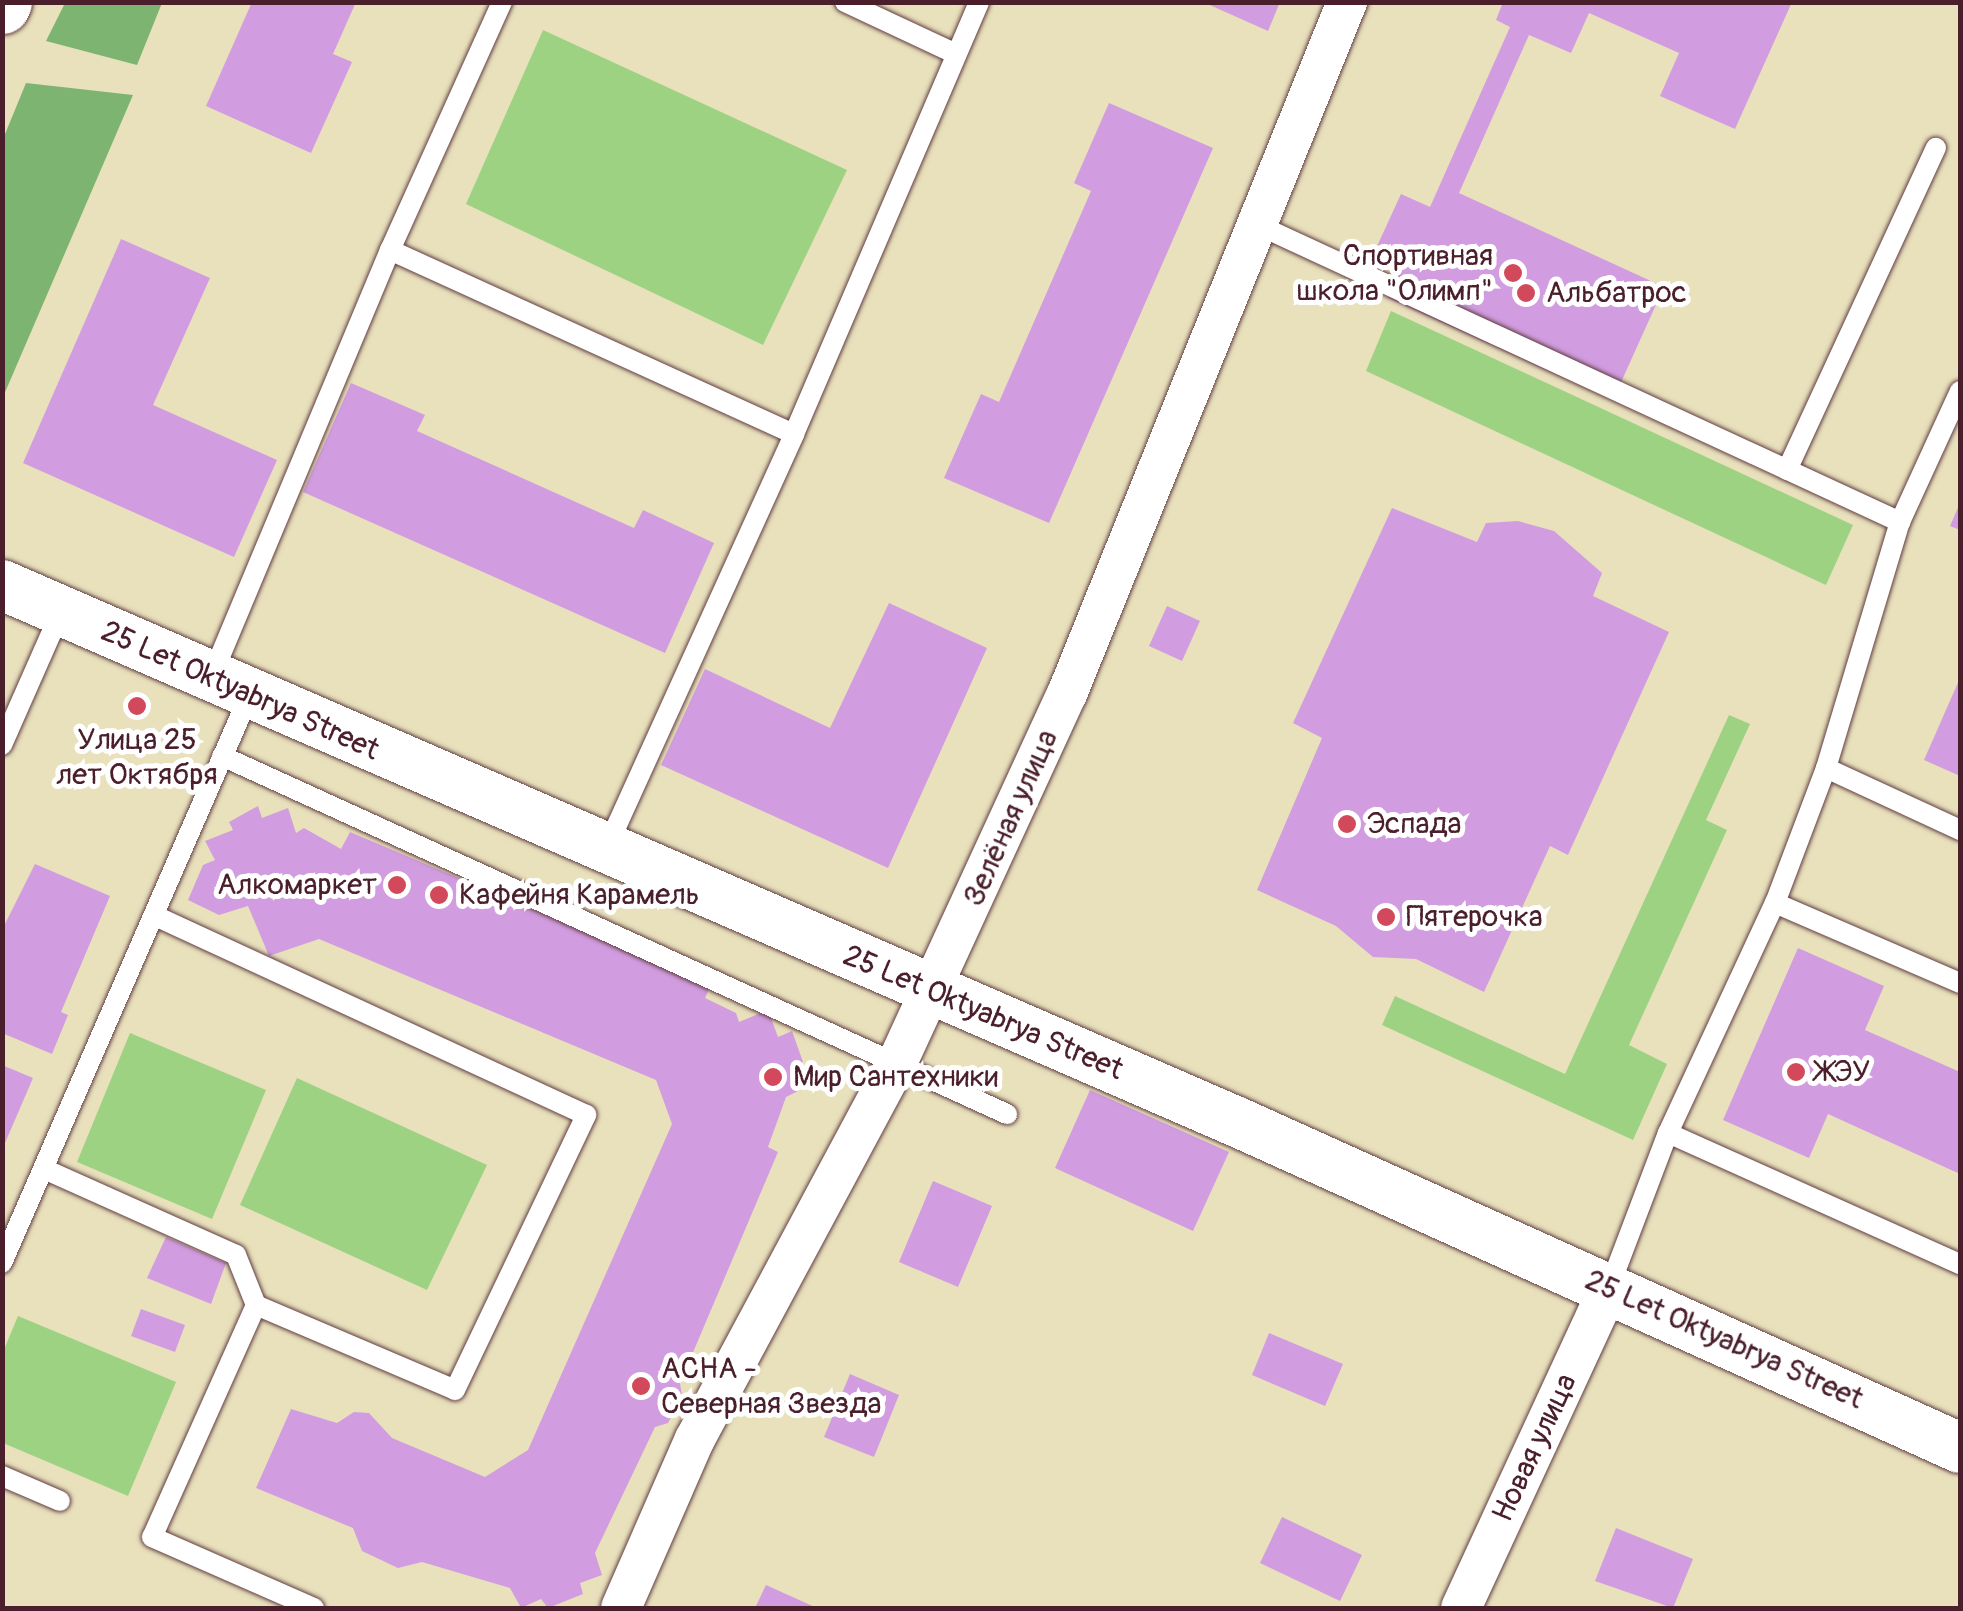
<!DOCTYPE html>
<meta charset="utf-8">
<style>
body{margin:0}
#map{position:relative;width:1963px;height:1611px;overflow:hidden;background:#e8e1bc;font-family:Pangolin,sans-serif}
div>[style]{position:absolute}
.green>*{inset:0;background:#9ed283}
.forest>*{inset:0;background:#7eb471}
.building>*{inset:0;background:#d19de0}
.roads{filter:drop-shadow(0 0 2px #623c41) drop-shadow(0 0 2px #623c41)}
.service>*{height:20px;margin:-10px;padding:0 10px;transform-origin:10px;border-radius:10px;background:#fff}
.minor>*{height:40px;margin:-20px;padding:0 20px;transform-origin:20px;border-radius:20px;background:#fff}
.tertiary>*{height:50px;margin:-25px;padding:0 25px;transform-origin:25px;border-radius:25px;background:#fff}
.primary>*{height:55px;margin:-27.5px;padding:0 27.5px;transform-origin:27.5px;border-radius:27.5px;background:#fff}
.dots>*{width:28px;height:28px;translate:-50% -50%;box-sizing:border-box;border:5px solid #fff;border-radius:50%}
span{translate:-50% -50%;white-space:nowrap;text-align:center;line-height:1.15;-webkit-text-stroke:10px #fff;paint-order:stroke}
.poi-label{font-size:30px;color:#4a1f2b}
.right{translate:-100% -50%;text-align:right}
.left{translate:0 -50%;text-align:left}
.street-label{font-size:30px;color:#4a1f2b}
.frame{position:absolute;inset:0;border:5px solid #4a1f2b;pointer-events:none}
</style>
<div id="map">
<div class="green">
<div style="clip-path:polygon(543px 30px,847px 170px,763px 345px,466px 204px)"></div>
<div style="clip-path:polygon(1391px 311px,1853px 525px,1826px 585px,1366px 371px)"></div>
<div style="clip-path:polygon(1729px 715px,1750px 724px,1706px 820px,1727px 830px,1629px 1045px,1667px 1064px,1633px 1140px,1382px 1025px,1395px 996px,1565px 1074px)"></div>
<div style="clip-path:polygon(130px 1033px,266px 1090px,212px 1219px,77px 1162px)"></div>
<div style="clip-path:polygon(297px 1078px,487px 1165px,427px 1290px,240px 1205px)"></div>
<div style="clip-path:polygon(18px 1316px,176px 1382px,128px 1496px,3px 1443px,3px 1352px)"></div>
</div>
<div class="forest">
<div style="clip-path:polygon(65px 3px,65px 2px,162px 3px,137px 65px,46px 41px)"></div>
<div style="clip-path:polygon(26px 83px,133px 95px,3px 397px,3px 139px)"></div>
</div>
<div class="building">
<div style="clip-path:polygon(252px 2px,356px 2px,333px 54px,352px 62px,311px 153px,206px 106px)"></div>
<div style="clip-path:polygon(1203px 2px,1280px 2px,1268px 31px)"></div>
<div style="clip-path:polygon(1503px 2px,1792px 2px,1735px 129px,1660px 96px,1679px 53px,1589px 13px,1571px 53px,1529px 35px,1459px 193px,1664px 287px,1613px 400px,1388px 298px,1401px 268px,1373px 255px,1401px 194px,1430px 207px,1510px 27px,1496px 20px)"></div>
<div style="clip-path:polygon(1109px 103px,1213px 148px,1049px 523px,944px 478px,981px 394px,999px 402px,1091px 191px,1074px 183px)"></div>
<div style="clip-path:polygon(121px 239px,210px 278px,153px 405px,277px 460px,234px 557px,23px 463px)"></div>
<div style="clip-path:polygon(351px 383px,425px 415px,417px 431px,634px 528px,643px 510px,714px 543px,665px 653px,303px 492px)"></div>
<div style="clip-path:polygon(1960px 503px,1960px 530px,1950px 526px)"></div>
<div style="clip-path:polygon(1392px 508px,1477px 542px,1486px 523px,1518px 521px,1554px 531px,1602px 573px,1593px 596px,1669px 632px,1568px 855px,1550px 846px,1484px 992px,1416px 959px,1373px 957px,1336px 926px,1257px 890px,1322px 738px,1293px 723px)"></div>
<div style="clip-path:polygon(889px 603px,987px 648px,888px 868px,661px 765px,705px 669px,830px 728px)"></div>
<div style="clip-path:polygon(1167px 606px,1200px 621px,1182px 661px,1149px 646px)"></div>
<div style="clip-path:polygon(1960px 678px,1960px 776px,1924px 760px)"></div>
<div style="clip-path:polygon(258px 806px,262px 818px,288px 808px,296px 833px,304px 828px,341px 849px,350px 832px,711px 985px,705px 998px,736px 1013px,739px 1022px,768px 1010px,778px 1037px,792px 1031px,803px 1062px,792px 1066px,800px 1090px,786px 1097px,768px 1147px,778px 1152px,680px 1383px,682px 1396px,668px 1423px,655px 1427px,595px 1553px,602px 1575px,580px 1583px,583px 1594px,548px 1608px,541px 1599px,521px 1608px,510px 1588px,422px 1562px,398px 1568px,362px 1551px,353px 1528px,256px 1488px,291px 1409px,337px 1423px,354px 1412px,369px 1413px,392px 1438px,485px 1477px,528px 1450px,672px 1124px,656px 1080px,319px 939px,269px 956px,248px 906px,219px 915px,188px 900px,203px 865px,215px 860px,205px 841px,233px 830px,229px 822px)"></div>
<div style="clip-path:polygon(35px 864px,110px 896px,61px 1012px,68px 1015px,52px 1054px,2px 1033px,2px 930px)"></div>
<div style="clip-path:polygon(1798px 948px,1884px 986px,1865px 1030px,1960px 1072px,1960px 1174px,1828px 1114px,1809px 1158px,1723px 1120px)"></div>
<div style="clip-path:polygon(2px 1065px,33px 1078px,2px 1150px)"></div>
<div style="clip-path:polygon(1090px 1090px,1229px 1152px,1193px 1231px,1055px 1168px)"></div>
<div style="clip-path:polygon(933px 1181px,992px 1206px,958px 1287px,899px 1262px)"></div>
<div style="clip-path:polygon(166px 1237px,226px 1263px,211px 1304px,147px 1278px)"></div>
<div style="clip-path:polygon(141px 1309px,185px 1325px,175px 1352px,131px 1336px)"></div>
<div style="clip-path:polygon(1269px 1333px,1343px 1364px,1325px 1406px,1252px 1375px)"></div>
<div style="clip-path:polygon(850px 1374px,899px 1395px,874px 1457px,824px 1437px)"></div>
<div style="clip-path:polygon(1282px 1517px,1362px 1555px,1340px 1601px,1260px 1563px)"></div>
<div style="clip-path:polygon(1616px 1528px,1693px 1559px,1673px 1608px,1595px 1581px)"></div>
<div style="clip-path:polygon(766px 1585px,817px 1608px,755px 1608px)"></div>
</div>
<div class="roads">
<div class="service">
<div style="left:502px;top:2px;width:272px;rotate:114.3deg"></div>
<div style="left:390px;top:250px;width:444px;rotate:24.5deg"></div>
<div style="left:794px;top:434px;width:470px;rotate:-66.8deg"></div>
<div style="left:845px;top:2px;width:123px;rotate:25.1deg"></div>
<div style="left:1256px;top:224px;width:710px;rotate:24.83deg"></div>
<div style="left:1787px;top:470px;width:355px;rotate:-65.2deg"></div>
<div style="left:211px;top:678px;width:464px;rotate:-67.3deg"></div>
<div style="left:2px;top:745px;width:146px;rotate:-66.2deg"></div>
<div style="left:222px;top:756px;width:863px;rotate:24.52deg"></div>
<div style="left:1826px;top:768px;width:148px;rotate:24.8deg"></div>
<div style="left:607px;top:847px;width:453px;rotate:-65.6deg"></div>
<div style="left:1775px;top:903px;width:144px;rotate:-69.3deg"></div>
<div style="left:1826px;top:768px;width:257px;rotate:-73.3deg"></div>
<div style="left:1900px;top:522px;width:144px;rotate:-65.4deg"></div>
<div style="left:1668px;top:1133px;width:320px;rotate:24.2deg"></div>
<div style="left:44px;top:1169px;width:210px;rotate:24.1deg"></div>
<div style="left:236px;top:1255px;width:54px;rotate:68.2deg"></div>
<div style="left:256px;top:1305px;width:216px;rotate:23.1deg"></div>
<div style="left:455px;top:1390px;width:305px;rotate:-64.5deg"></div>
<div style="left:586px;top:1115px;width:476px;rotate:-155.2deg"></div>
<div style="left:2px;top:1263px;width:618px;rotate:-66.46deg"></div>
<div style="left:1609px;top:1288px;width:166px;rotate:-69.2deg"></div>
<div style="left:1668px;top:1133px;width:254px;rotate:-65.1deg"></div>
<div style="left:1775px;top:903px;width:202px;rotate:23.4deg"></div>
<div style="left:256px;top:1305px;width:254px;rotate:114.1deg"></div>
<div style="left:152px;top:1537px;width:177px;rotate:23.7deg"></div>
<div style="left:2px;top:1476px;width:63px;rotate:23.3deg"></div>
</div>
<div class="minor">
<div style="left:621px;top:1608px;width:184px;rotate:-66.4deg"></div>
<div style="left:695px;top:1439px;width:427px;rotate:-61.8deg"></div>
<div style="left:897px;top:1063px;width:406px;rotate:-65.3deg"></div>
<div style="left:1067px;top:694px;width:747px;rotate:-67.97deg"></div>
<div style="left:1461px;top:1608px;width:353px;rotate:-65.2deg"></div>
</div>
<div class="tertiary">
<div style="left:2px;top:585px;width:1344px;rotate:23.5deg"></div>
<div style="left:1235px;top:1121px;width:795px;rotate:24.28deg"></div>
</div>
<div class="primary">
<div style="left:2px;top:6px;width:4px;rotate:-63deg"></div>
</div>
</div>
<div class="dots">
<div style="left:1513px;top:273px;background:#d1495b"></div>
<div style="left:1526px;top:293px;background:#d1495b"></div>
<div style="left:137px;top:706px;background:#d1495b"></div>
<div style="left:1347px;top:824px;background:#d1495b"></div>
<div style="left:397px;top:885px;background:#d1495b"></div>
<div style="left:439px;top:895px;background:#d1495b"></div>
<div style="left:1386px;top:917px;background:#d1495b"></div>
<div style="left:1796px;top:1072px;background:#d1495b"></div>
<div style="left:773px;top:1077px;background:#d1495b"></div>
<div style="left:641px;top:1386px;background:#d1495b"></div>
</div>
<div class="poi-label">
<span class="right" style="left:1493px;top:273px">Спортивная<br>школа "Олимп"</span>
<span class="left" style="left:1546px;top:293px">Альбатрос</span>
<span style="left:137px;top:757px">Улица 25<br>лет Октября</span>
<span class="left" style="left:1367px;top:824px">Эспада</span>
<span class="right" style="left:377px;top:885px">Алкомаркет</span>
<span class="left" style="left:459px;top:895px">Кафейня Карамель</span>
<span class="left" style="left:1406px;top:917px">Пятерочка</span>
<span class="left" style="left:1816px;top:1072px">ЖЭУ</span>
<span class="left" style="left:793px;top:1077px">Мир Сантехники</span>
<span class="left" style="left:661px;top:1386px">АСНА -<br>Северная Звезда</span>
</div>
<div class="street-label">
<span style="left:240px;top:691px;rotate:24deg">25 Let Oktyabrya Street</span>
<span style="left:1011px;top:818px;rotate:-66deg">Зелёная улица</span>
<span style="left:983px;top:1013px;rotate:23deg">25 Let Oktyabrya Street</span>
<span style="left:1724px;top:1340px;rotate:24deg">25 Let Oktyabrya Street</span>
<span style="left:1535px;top:1448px;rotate:-65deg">Новая улица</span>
</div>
<div class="frame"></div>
</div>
